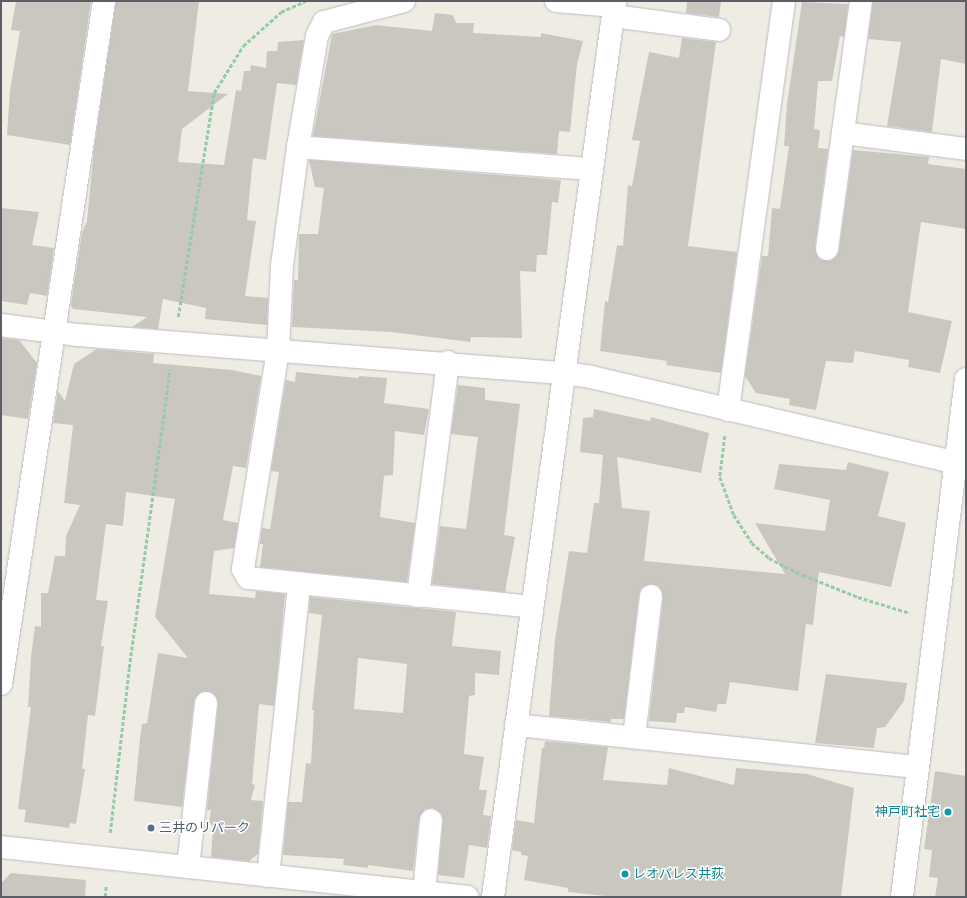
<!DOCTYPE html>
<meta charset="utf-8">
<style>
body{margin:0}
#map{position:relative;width:967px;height:898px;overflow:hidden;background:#efede3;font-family:"Public Sans","Noto Sans JP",sans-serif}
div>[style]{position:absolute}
.building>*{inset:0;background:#cac7c0}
.path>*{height:2.5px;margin-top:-1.25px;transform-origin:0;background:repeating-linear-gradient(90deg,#96caaa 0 4px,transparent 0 6px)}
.roads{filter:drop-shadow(0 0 1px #bbbcc3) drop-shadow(0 0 1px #bbbcc3)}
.minor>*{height:22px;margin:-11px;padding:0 11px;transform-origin:11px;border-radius:11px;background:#fff}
.dots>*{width:11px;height:11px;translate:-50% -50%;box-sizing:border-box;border:2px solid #fff;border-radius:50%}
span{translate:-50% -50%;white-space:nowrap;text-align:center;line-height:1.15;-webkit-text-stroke:3px #fff;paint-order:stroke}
.culture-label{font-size:13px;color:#0d838f}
.right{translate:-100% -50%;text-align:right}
.left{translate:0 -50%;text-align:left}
.service-label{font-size:13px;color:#4e5e75}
.frame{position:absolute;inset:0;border:2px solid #5b5e65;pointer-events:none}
</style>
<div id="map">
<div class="building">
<div style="clip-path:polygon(16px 1px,91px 1px,70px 145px,7px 135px,10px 90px,20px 31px,11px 30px)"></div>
<div style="clip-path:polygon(116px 1px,199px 1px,188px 91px,228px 94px,182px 129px,178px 162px,224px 165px,236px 90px,241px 91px,244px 71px,250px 71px,251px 65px,266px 68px,267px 51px,277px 51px,278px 42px,304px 40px,296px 85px,277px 83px,266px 160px,253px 158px,247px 220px,256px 221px,245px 296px,268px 298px,267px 325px,205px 319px,206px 308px,163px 299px,158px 329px,132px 327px,147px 317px,73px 309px,71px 305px,82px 233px,87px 221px,94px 149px)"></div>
<div style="clip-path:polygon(687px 1px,721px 1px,719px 17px,686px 13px)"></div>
<div style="clip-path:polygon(873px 1px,966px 1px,966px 64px,941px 59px,932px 132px,887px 126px,901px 42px,868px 39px)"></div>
<div style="clip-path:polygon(802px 2px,848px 4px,844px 37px,840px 36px,832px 81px,818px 81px,814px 129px,820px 130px,818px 148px,828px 149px,815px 247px,819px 259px,831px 261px,839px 251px,853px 150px,929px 157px,928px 164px,966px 169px,966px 229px,921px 222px,908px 312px,952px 321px,940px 373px,908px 367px,909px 360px,855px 351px,853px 363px,826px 361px,816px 410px,789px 405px,790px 399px,756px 393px,745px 376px,762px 256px,768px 256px,772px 208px,780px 209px,789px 146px,784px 146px,787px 104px)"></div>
<div style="clip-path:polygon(435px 13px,453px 15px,456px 23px,474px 23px,473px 33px,541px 37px,541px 33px,583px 41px,577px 64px,570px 132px,559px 131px,557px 154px,313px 136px,332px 34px,376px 25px,432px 31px)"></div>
<div style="clip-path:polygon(682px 38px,716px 42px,688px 246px,737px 252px,721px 373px,666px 365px,667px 361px,600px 351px,605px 301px,608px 302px,617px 245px,623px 246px,628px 185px,632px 186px,640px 141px,632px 140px,649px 52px,679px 58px)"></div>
<div style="clip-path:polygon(309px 160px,561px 180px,558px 203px,552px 202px,547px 255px,537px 255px,536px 272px,520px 271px,522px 338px,471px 337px,470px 342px,391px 332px,292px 327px,294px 280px,298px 280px,299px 234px,318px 234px,324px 188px,315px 187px)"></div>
<div style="clip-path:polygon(1px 208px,39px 212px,32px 245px,54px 248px,47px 296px,30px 293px,27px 305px,1px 301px)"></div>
<div style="clip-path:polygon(1px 338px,19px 340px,37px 363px,28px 419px,1px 415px)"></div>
<div style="clip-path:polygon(97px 349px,154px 354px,153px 363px,232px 370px,261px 376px,246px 468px,233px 466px,223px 520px,238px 523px,234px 548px,214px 551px,209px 594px,255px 598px,256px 591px,285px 594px,274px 706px,259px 704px,252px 784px,255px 785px,251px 800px,263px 801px,258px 854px,249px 861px,211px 857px,213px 826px,209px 822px,211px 810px,207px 810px,218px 704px,213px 693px,201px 692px,194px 701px,182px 807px,134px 801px,140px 738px,142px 724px,147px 723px,158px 653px,188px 658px,155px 617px,175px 499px,126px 492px,123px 526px,106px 524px,96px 600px,108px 601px,101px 646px,104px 646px,95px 716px,88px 715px,82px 769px,85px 769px,76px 824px,70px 823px,69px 828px,24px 822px,26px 810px,18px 809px,31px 707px,28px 707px,31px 657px,35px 626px,41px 627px,41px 593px,48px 593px,55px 556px,65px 556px,66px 536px,80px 505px,64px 503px,73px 425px,53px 423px,58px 391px,65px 401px,74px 364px)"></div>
<div style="clip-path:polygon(296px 372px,358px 378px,359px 376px,387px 378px,384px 403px,429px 409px,424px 435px,395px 431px,393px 475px,384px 476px,380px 517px,415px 523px,407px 582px,260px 567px,263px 544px,260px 544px,262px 528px,270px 529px,279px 472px,271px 471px,286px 380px,295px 382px)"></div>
<div style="clip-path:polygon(458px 385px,485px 388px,485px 400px,520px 404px,504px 535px,515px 537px,505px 592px,432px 584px,440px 526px,466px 529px,478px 437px,451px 434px)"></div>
<div style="clip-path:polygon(594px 409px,650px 421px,651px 417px,709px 433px,701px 473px,617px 457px,622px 508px,650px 511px,644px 561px,785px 574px,755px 523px,825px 531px,830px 500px,774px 489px,779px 464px,846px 470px,848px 462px,889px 472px,878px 516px,906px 523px,891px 587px,819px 572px,813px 625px,806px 624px,798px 691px,730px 682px,726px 704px,718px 704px,716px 712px,685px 707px,684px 713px,677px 713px,676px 723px,649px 721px,663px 598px,659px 586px,652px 584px,641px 588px,639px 594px,624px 719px,611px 719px,611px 722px,549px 716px,555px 639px,569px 551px,587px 553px,594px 503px,599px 503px,603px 455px,580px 452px,583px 418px,593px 417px)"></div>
<div style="clip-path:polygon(evenodd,310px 597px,456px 612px,452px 646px,501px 651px,499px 675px,475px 673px,475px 695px,469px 696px,464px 754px,484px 757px,479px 790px,487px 790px,483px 815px,491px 816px,487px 848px,469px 845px,464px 878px,438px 875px,443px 821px,442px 814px,433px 808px,425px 809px,419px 818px,413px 871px,368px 865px,368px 868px,343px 865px,344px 859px,283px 855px,288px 802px,302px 802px,306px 763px,311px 764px,314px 710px,312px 710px,322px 615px,309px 613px,310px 597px,358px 658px,407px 664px,403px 713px,354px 709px,358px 658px)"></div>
<div style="clip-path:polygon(826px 674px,907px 683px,904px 701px,885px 727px,877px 728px,874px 748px,815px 743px)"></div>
<div style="clip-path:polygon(545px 741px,608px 747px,603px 780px,667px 785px,669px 768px,734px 785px,736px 768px,807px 774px,854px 788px,841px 897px,614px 897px,568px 892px,568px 888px,524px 880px,528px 856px,521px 855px,521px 852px,512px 850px,516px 820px,534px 823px,542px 747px,544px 748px)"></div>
<div style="clip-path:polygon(935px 771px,966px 776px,966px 897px,935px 897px,938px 878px,929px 877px,932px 850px,924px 849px)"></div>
<div style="clip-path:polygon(11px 873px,86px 880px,85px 897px,1px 897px,1px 883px)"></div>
</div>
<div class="path">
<div style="left:178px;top:317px;width:227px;rotate:-80.9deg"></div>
<div style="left:214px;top:93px;width:55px;rotate:-58.3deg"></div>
<div style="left:243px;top:46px;width:51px;rotate:-41.8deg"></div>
<div style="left:281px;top:12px;width:27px;rotate:-24deg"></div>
<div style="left:725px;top:436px;width:41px;rotate:97deg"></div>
<div style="left:720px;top:477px;width:40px;rotate:69.8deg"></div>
<div style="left:734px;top:515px;width:33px;rotate:57deg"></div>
<div style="left:752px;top:543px;width:23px;rotate:41deg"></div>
<div style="left:769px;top:558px;width:38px;rotate:27deg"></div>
<div style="left:803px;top:575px;width:59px;rotate:21.8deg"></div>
<div style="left:858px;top:597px;width:54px;rotate:17.1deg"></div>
<div style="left:110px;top:833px;width:166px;rotate:-83.4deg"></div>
<div style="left:129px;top:668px;width:301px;rotate:-82.2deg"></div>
<div style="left:105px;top:897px;width:11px;rotate:-85deg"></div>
</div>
<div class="roads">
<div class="minor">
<div style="left:404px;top:1px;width:83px;rotate:165.3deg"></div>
<div style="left:324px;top:22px;width:16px;rotate:117deg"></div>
<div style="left:317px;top:36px;width:113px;rotate:99.7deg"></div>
<div style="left:298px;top:147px;width:120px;rotate:97.7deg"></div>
<div style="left:282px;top:266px;width:84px;rotate:92.7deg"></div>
<div style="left:278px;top:350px;width:222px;rotate:99.1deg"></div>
<div style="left:243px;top:569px;width:10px;rotate:61deg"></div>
<div style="left:248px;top:578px;width:285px;rotate:5.8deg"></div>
<div style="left:556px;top:1px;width:59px;rotate:4.8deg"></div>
<div style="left:613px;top:16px;width:107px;rotate:7.5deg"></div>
<div style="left:843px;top:133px;width:124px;rotate:7.4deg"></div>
<div style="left:298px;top:147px;width:295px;rotate:4.3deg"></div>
<div style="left:827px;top:249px;width:250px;rotate:-82.2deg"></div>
<div style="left:1px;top:325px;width:78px;rotate:7.4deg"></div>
<div style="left:78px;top:335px;width:487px;rotate:4.5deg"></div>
<div style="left:564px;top:373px;width:27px;rotate:8deg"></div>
<div style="left:591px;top:377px;width:385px;rotate:13.2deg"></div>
<div style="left:728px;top:410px;width:413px;rotate:-82.2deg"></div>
<div style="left:418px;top:596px;width:236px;rotate:-82.7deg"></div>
<div style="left:1px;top:684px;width:691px;rotate:-81.42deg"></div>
<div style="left:516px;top:725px;width:403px;rotate:6deg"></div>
<div style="left:634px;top:737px;width:142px;rotate:-83.1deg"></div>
<div style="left:1px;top:847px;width:469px;rotate:6.1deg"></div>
<div style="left:188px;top:867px;width:165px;rotate:-83.7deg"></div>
<div style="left:268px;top:876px;width:294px;rotate:-83.9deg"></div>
<div style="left:424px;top:892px;width:72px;rotate:-84.4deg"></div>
<div style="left:493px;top:897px;width:904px;rotate:-82.25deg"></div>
<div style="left:902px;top:897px;width:522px;rotate:-82.96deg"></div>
</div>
</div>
<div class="dots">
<div style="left:948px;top:812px;background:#0f9aa8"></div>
<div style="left:151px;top:828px;background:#5c6f8a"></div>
<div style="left:625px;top:874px;background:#0f9aa8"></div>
</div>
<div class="culture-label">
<span class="right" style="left:940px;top:812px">神戸町社宅</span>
<span class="left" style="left:633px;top:874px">レオパレス井荻</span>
</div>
<div class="service-label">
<span class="left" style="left:159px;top:828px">三井のリパーク</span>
</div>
<div class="frame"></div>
</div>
